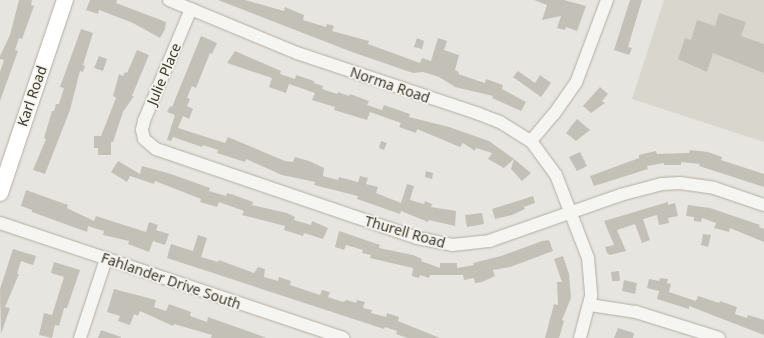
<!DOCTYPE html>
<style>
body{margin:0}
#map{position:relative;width:764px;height:338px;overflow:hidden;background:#e7e5df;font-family:"Noto Sans",sans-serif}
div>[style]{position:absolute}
.built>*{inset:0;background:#d8d6cd}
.building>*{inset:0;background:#c3c1b7}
.roads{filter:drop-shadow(0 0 1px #b0aea5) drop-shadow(0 0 1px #b0aea5)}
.minor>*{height:12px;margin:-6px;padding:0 6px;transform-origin:6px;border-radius:6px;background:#f5f5f1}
.major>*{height:16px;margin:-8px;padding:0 8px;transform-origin:8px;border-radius:8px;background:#fff}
span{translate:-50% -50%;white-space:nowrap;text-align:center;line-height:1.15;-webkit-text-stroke:3.5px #f5f3ee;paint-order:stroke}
.street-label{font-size:14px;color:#3c392a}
</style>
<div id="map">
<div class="built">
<div style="clip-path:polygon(664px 0,764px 0,764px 142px,632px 99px)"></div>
</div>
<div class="building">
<div style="clip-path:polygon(19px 0,32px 0,31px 5px,34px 6px,22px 39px,19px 38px,15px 50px,18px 51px,0 101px,0 72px,4px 60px,0 59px,0 56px,10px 35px)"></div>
<div style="clip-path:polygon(90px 0,117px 0,116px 3px,166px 22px,165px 29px,160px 38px,133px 23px,99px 10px,98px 14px,86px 10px)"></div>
<div style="clip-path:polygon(218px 0,245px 0,284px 11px,285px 7px,304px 15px,303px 20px,326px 27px,327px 24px,334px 26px,332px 31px,369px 41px,368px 44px,420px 63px,422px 58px,431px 61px,438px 38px,447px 41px,444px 50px,459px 55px,455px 70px,459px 72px,458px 74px,485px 83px,486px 79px,503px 85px,502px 89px,526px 102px,521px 111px,492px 98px,493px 96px,455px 87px,439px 77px,423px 72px,413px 73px,352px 52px)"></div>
<div style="clip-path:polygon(534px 0,564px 0,586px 6px,577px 31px,566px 27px,565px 30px,557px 28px,561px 16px,542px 20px,547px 5px)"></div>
<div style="clip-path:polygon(630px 0,642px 0,628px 47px,632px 48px,629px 55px,614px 50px)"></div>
<div style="clip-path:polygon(719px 13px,746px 22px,741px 36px,764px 44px,764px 73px,713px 53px,707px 72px,678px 59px,685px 38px,691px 40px,697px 20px,715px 26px)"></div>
<div style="clip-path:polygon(81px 29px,93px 33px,83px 65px,85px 66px,83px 72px,80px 71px,70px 110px,45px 174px,33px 170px,46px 139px,44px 138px,52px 111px,54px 111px,56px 104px,59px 104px,64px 88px,60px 87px)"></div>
<div style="clip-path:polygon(201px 36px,217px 43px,212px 54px,210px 53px,196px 88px,192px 86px,187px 98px,190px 99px,187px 106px,193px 109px,189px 119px,183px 116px,178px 128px,225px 143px,228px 137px,285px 161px,293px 162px,295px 157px,309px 161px,324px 168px,323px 176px,338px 180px,339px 177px,358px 182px,360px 176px,368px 178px,366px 184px,378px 187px,376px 193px,401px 203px,407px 184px,414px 186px,410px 200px,424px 204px,425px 201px,432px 204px,431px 207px,456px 211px,455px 226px,429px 220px,428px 222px,401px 211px,400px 214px,357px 199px,358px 196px,314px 185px,315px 182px,282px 175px,246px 159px,245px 162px,217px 153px,218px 150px,203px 145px,202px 147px,173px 137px,171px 141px,167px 140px,175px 115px,167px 112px,170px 106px,172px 107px)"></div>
<div style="clip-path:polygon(417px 38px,424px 41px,422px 49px,414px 47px)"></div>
<div style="clip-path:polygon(137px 50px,149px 55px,132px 96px,134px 96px,123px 112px,113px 142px,111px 142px,111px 155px,98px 155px,98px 148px,94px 148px,94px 136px,101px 136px,116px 98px,113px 96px,119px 74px,123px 76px,125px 72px,127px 73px)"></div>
<div style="clip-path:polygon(235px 51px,281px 71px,280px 74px,295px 79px,296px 75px,314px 81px,314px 83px,323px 86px,322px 89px,337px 94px,338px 92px,349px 96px,350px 94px,369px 101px,367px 105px,382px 110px,384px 105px,410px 114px,409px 117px,449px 127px,489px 141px,514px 159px,504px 168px,488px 159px,492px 153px,476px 148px,475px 151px,463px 143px,460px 147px,417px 129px,416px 133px,399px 127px,401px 123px,370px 112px,367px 120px,334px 110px,335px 107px,312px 100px,315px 93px,289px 84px,286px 93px,269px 87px,272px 78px,227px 63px)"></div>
<div style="clip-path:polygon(99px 56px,107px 59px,103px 71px,94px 68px)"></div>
<div style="clip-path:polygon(518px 71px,535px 83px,540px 75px,551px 83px,541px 97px,513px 77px)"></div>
<div style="clip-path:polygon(600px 87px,608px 94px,602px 101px,605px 103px,591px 113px,583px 106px)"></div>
<div style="clip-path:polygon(577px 119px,590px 130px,576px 141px,566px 133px)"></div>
<div style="clip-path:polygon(381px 141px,387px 143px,384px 150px,379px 148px)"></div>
<div style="clip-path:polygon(690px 150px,708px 152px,722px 157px,721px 160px,764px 174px,764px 187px,699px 166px,700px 164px,681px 162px,681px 165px,664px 165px,664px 163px,647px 166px,648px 169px,594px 186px,590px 176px,639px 158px,639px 155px,656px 151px,657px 154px,689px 153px)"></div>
<div style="clip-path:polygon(580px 152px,587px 166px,577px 171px,569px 157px)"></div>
<div style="clip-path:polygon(514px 159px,531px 173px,522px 181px,511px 169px)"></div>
<div style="clip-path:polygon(118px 161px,140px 174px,142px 166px,171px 174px,210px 188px,209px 191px,226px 196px,227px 193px,234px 195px,253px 202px,252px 205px,287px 213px,295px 217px,294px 220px,311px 225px,312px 221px,328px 228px,323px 239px,304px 233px,303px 236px,284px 230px,285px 226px,242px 215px,244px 211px,219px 202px,217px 207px,200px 202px,201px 199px,155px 181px,154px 184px,130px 176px,127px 182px,111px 172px)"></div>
<div style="clip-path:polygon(426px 171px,433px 173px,432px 179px,425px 177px)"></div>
<div style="clip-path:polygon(26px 190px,68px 205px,67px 208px,94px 221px,96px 216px,146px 232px,149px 222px,158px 225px,156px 230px,169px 234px,165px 245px,153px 241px,149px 252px,128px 244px,129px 241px,103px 235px,104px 231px,88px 226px,87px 232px,32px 212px,32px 210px,21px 206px)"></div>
<div style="clip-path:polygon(533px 196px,535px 203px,524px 207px,525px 209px,512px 215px,495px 219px,492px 209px)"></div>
<div style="clip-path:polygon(668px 202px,668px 205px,675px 203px,678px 216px,668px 218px,669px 223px,659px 225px,657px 215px,643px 219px,650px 240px,642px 243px,635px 224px,617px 230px,626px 251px,610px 255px,607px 253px,605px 247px,614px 245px,604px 221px)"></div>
<div style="clip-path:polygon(688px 205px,710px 208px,760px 225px,759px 227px,764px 229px,764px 242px,730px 228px,729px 232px,714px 228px,716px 223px,702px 218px,701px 222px,694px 221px,694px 217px,686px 216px)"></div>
<div style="clip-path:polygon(482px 213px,484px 224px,467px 227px,465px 215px)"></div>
<div style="clip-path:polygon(339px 231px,380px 245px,379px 248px,413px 255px,422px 259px,421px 261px,440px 268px,440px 263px,457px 263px,457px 268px,474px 265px,473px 263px,501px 256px,542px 241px,549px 240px,553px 251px,510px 267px,493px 270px,495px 276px,482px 282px,475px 283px,474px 278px,464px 280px,463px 275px,430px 275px,429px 278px,420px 275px,419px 278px,412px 276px,413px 268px,370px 258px,371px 255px,362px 253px,363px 250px,346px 245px,344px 250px,335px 247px)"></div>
<div style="clip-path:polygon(703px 234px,711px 235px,708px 247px,701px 245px)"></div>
<div style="clip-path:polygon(198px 235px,207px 238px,201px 257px,218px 262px,219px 260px,254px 273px,258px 267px,265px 269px,264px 277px,278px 281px,279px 277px,291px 281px,290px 285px,320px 295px,322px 290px,330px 292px,328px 297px,343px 302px,347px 300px,356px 303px,357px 300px,365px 302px,363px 308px,372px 310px,371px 313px,386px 317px,387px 313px,399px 317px,398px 321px,440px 338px,407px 338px,396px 334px,397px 331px,385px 327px,384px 329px,167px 258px,171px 244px,193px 251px)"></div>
<div style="clip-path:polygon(13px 249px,36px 256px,33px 265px,21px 261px,17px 274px,19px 274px,5px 307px,10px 308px,1px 334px,0 289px)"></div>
<div style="clip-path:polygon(563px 256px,569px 274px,571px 298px,562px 320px,564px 321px,559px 338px,545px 338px,554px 304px,558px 305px,557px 282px,562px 282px,554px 259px)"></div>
<div style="clip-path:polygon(54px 262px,80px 270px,67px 308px,64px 308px,63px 312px,59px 326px,55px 325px,52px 338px,39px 335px,44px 313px,52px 315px,64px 277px,51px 273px)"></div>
<div style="clip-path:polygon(619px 271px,620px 281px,612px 281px,611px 272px)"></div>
<div style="clip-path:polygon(660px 278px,668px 279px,667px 283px,671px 284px,669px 292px,696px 301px,698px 296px,719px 303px,720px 301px,737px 307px,735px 314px,747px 318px,748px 315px,764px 320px,764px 335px,689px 306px,689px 309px,657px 299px,659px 291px,647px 288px,649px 279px,659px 281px)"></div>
<div style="clip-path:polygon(624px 280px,637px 283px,635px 294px,622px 291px)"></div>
<div style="clip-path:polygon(114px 289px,156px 300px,154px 307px,166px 311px,169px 304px,191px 312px,190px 316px,207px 322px,208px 317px,267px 338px,211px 338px,212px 335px,174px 324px,173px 326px,140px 311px,138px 316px,134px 314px,130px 325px,118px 321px,120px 316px,107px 312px)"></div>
<div style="clip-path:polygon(618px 328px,634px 333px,633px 338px,614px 338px)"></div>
<div style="clip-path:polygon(101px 330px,121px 337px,121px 338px,98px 338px)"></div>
</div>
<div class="roads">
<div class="minor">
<div style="left:169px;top:0;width:139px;rotate:22.5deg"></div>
<div style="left:297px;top:53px;width:192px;rotate:18.5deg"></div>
<div style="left:479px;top:114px;width:22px;rotate:21deg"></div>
<div style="left:500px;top:122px;width:36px;rotate:32deg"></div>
<div style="left:531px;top:141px;width:42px;rotate:53.7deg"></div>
<div style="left:556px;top:175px;width:89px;rotate:68.9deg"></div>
<div style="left:588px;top:258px;width:38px;rotate:85deg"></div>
<div style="left:591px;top:296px;width:43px;rotate:104.7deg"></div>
<div style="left:191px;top:9px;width:121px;rotate:112.8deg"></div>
<div style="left:144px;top:121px;width:9px;rotate:103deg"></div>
<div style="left:142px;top:130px;width:9px;rotate:77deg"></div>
<div style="left:144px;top:139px;width:16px;rotate:40deg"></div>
<div style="left:156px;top:149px;width:276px;rotate:18.8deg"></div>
<div style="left:417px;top:238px;width:36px;rotate:11deg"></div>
<div style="left:452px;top:245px;width:37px;rotate:-6deg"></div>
<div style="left:489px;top:241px;width:139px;rotate:-19.3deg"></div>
<div style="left:620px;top:195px;width:43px;rotate:-14.7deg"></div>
<div style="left:662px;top:184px;width:18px;rotate:-3deg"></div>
<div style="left:680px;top:183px;width:34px;rotate:8deg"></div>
<div style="left:714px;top:188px;width:53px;rotate:18.8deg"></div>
<div style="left:531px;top:141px;width:35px;rotate:-50deg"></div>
<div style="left:554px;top:114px;width:38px;rotate:-55deg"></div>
<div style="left:576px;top:83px;width:89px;rotate:-69.5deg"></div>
<div style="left:0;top:223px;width:362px;rotate:18.5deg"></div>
<div style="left:590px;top:305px;width:47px;rotate:8.7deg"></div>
<div style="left:636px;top:312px;width:87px;rotate:17.4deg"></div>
<div style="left:80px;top:338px;width:83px;rotate:-71.8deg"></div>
</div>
<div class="major">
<div style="left:0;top:193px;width:204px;rotate:-71.4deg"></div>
</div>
</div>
<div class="street-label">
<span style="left:164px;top:74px;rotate:-67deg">Julie Place</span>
<span style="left:390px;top:85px;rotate:19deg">Norma Road</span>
<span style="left:32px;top:96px;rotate:-71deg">Karl Road</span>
<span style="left:405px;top:232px;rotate:16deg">Thurell Road</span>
<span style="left:171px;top:281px;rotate:19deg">Fahlander Drive South</span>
</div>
</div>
